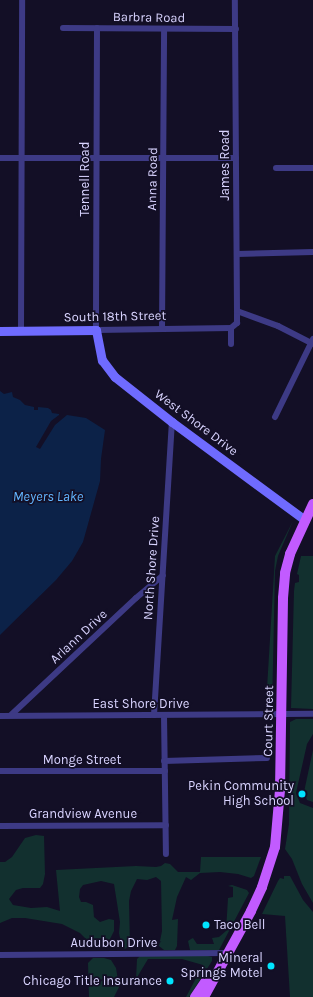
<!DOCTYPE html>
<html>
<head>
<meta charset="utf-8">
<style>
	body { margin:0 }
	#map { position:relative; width:313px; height:997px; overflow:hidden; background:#130f26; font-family:Karla,sans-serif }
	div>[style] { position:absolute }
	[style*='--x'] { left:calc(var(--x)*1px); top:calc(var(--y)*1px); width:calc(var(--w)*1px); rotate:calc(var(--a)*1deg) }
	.green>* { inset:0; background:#12302f }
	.water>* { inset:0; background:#0c2248 }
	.street>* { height:6px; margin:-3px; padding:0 3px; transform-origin:3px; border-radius:3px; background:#3d3a85 }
	.secondary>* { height:9px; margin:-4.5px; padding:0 4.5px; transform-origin:4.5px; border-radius:4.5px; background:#6f6bff }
	.primary>* { height:10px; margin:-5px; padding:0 5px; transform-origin:5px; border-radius:5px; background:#c25bff }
	.dots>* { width:11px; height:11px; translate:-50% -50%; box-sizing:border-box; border:2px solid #130f26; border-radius:50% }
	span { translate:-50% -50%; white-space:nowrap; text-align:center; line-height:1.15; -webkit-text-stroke:3.5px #130f26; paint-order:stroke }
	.street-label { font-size:13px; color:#d9d4ff }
	.poi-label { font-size:13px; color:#d9d4ff }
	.right { translate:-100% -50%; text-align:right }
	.left { translate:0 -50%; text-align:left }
	.water-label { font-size:14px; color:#62b6ff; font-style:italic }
</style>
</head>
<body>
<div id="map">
	<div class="green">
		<i style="clip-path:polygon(293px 521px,278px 556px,275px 571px,272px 709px,269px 710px,266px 705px,275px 556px)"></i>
		<i style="clip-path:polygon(301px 556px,313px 556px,313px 709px,291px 708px,294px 591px,295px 583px,299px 582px,299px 575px,297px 574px)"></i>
		<i style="clip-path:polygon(296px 719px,313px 719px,313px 734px,307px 744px,296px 793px,300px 803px,313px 808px,313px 903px,302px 884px,292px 859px,285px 849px,289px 824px,290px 722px)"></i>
		<i style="clip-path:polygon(313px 750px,313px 802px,307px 800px,304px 792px)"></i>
		<i style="clip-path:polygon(36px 835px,44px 836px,45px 874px,43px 884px,40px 888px,23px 888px,16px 890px,9px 899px,13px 905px,31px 908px,47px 907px,60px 911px,56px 870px,136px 866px,156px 867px,161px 866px,165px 863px,170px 864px,178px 872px,200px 872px,201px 857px,261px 857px,254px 876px,251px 878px,238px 874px,220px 872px,200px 873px,191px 880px,186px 877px,177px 897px,172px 920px,178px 919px,177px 946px,175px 950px,164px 950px,159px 946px,162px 931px,161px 881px,156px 877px,147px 880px,137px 879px,131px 891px,129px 901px,130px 946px,125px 949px,122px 948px,119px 933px,120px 922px,114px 884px,101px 881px,83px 885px,80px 889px,79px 897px,81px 902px,86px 902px,93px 905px,94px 917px,100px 922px,109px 919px,114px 920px,114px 931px,110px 939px,105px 945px,95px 948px,80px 933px,62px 924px,25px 918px,12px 918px,0 923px,0 862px,5px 862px,12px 857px,25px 838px)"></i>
		<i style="clip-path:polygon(284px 876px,290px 876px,303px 900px,313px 912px,313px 997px,290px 997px,285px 916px,262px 914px,278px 881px,280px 878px,284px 879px)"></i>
		<i style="clip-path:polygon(232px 885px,247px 890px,249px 893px,219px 950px,190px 950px,188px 941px,191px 939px,193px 938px,197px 944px,214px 944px,212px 938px,219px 937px,226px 931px,228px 898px,233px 897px,233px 887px,228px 886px)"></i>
		<i style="clip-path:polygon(140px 956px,208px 956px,212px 957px,212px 961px,189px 997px,186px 997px,203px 965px,182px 959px,148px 959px,136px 979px,137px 959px)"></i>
		<i style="clip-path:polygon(93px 958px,104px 958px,111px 960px,116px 968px,119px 987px,114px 997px,89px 997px,88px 963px)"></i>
	</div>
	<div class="water">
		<i style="clip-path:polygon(0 391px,4px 394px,12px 392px,13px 397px,20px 400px,25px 405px,34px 407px,34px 410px,38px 410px,38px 407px,48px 408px,51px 410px,52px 413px,59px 414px,59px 415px,51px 421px,36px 447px,40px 449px,55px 425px,67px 415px,86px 418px,105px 430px,101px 459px,100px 481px,83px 542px,72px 561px,56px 580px,0 635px)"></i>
	</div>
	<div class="street">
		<i style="--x:63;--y:28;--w:173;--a:0.3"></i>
		<i style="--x:97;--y:28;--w:302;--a:90.2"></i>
		<i style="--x:96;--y:330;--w:135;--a:-0.8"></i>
		<i style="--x:0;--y:158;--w:236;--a:0"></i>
		<i style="--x:276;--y:168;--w:37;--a:0"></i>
		<i style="--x:237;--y:254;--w:76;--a:-1.5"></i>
		<i style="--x:237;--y:311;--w:44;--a:20.1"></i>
		<i style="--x:278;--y:326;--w:39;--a:27"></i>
		<i style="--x:231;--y:328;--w:8;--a:-40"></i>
		<i style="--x:237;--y:323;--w:12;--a:-90"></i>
		<i style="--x:237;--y:311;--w:311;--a:-90.4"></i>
		<i style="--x:231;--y:328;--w:16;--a:90"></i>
		<i style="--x:162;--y:329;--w:300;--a:-89.6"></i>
		<i style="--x:21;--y:330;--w:330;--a:-89.8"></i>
		<i style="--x:275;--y:417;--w:87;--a:-64"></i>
		<i style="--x:11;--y:715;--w:171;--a:-43.1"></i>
		<i style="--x:136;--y:598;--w:35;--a:-40"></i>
		<i style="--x:154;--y:715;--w:294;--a:-86.5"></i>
		<i style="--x:164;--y:715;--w:139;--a:89.2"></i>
		<i style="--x:0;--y:716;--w:313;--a:-0.4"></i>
		<i style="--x:164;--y:761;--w:103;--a:-1.7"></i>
		<i style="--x:0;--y:771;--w:165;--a:0"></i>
		<i style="--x:0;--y:826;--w:166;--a:-0.3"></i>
		<i style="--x:0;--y:955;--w:227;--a:-0.5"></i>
	</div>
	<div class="secondary">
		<i style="--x:0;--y:331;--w:96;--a:-0.6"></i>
		<i style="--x:96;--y:330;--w:31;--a:79"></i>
		<i style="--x:102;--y:360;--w:21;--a:53"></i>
		<i style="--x:115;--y:377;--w:73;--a:38.3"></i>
		<i style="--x:172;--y:422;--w:165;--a:36.4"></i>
	</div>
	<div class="primary">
		<i style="--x:195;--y:997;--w:25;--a:-56"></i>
		<i style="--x:204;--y:997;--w:98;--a:-61.3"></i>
		<i style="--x:251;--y:911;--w:26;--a:-65"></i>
		<i style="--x:262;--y:887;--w:42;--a:-72"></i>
		<i style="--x:275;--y:847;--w:57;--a:-85"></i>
		<i style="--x:280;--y:790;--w:192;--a:-89.1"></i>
		<i style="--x:283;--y:598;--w:25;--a:-85"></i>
		<i style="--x:285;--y:573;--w:20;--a:-75"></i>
		<i style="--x:290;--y:554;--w:55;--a:-65.3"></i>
	</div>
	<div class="dots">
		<i style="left:302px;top:794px;background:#00e5ff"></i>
		<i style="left:206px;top:925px;background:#00e5ff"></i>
		<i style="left:271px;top:966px;background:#00e5ff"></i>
		<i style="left:170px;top:981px;background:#00e5ff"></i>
	</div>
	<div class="street-label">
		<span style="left:149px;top:18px;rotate:1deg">Barbra Road</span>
		<span style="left:225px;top:165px;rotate:-90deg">James Road</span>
		<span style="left:85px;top:179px;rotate:-90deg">Tennell Road</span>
		<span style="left:153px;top:179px;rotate:-89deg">Anna Road</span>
		<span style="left:115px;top:317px;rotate:-1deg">South 18th Street</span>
		<span style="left:196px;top:423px;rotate:37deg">West Shore Drive</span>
		<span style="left:152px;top:568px;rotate:-86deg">North Shore Drive</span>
		<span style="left:79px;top:637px;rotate:-43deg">Arlann Drive</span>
		<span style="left:141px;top:704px">East Shore Drive</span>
		<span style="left:269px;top:721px;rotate:-89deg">Court Street</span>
		<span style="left:82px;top:760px">Monge Street</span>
		<span style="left:83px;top:814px">Grandview Avenue</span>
		<span style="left:114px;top:943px">Audubon Drive</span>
	</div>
	<div class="poi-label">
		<span class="right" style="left:294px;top:794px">Pekin Community<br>High School</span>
		<span class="left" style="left:214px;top:925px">Taco Bell</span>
		<span class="right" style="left:263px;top:966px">Mineral<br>Springs Motel</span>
		<span class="right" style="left:162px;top:981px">Chicago Title Insurance</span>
	</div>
	<div class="water-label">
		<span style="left:48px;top:497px">Meyers Lake</span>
	</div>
</div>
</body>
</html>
